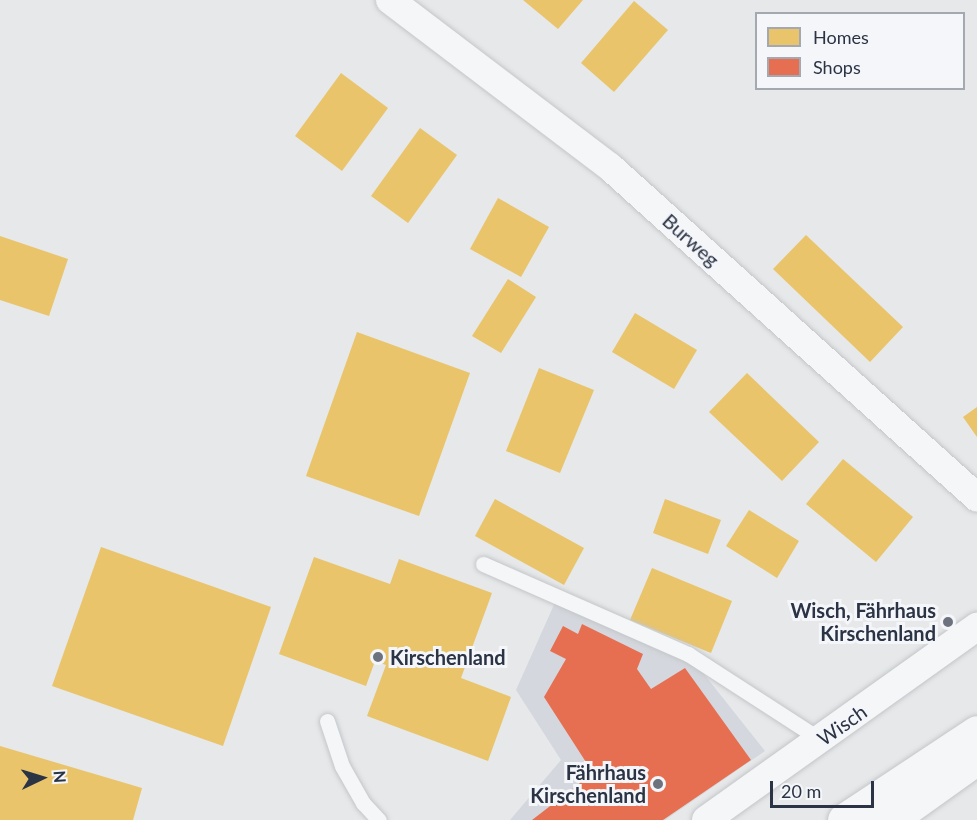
<!DOCTYPE html>
<html>
<head>
<meta charset="utf-8">
<style>
	body { margin:0 }
	#map { position:relative; width:977px; height:820px; overflow:hidden; background:#e6e8ea; font-family:Lato,sans-serif }
	div>[style] { position:absolute }
	[style*='--x'] { left:calc(var(--x)*1px); top:calc(var(--y)*1px); width:calc(var(--w)*1px); rotate:calc(var(--a)*1deg) }
	.built>* { inset:0; background:#d4d7dd }
	.homes>* { inset:0; background:#e9c46a }
	.shops>* { inset:0; background:#e76f51 }
	.roads { filter:drop-shadow(0 0 2px #c4c6c8) drop-shadow(0 0 2px #c4c6c8) }
	.service>* { height:15px; margin:-7.5px; padding:0 7.5px; transform-origin:7.5px; border-radius:7.5px; background:#f5f6f7 }
	.minor>* { height:28px; margin:-14px; padding:0 14px; transform-origin:14px; border-radius:14px; background:#f5f6f7 }
	.tertiary>* { height:33px; margin:-16.5px; padding:0 16.5px; transform-origin:16.5px; border-radius:16.5px; background:#f5f6f7 }
	.dots>* { width:16px; height:16px; translate:-50% -50%; box-sizing:border-box; border:3px solid #f4f6f9; border-radius:50% }
	span { translate:-50% -50%; white-space:nowrap; text-align:center; line-height:1.15; -webkit-text-stroke:6px #f4f6f9; paint-order:stroke }
	.street-label { font-size:20px; color:#2b3445 }
	.poi-label { font-size:20px; color:#2b3445; font-weight:700 }
	.right { translate:-100% -50%; text-align:right }
	.left { translate:0 -50%; text-align:left }
	.legend { position:absolute; left:755px; top:12px; width:210px; height:78px; box-sizing:border-box; background:#f4f6f9; border:2px solid #a4a8b1; margin:0; padding:8px 10px; list-style:none; font-size:18px; color:#2b3445 }
	.legend li { display:flex; align-items:center; gap:12px; height:30px }
	.legend b { width:30px; border:2px solid #a4a8b1 }
	.north { position:absolute; left:12px; top:748px; width:60px; height:60px; -webkit-text-stroke:4px #f4f6f9; paint-order:stroke; rotate:86deg; font-size:16px; font-weight:700; line-height:24px; text-align:center; color:#2b3445 }
	.north::after { content:''; display:block; margin:auto; width:21px; height:27px; background:#2b3445; clip-path:polygon(50% 0,100% 100%,50% 72%,0 100%) }
	.scale { position:absolute; left:770px; top:781px; width:104px; height:27px; box-sizing:border-box; border:3px solid #2b3445; border-top:0; padding-left:8px; font-size:18px; line-height:21px; white-space:nowrap; color:#2b3445; -webkit-text-stroke:4px #f4f6f9; paint-order:stroke }
</style>
</head>
<body>
<div id="map">
	<div class="built">
		<i style="clip-path:polygon(557px 598px,688px 654px,765px 751px,665px 820px,510px 820px,561px 760px,516px 690px)"></i>
	</div>
	<div class="homes">
		<i style="clip-path:polygon(523px 0,583px 0,558px 29px)"></i>
		<i style="clip-path:polygon(634px 1px,668px 30px,614px 92px,581px 63px)"></i>
		<i style="clip-path:polygon(341px 73px,388px 108px,342px 171px,295px 136px)"></i>
		<i style="clip-path:polygon(420px 128px,457px 155px,408px 223px,371px 196px)"></i>
		<i style="clip-path:polygon(498px 198px,549px 227px,521px 277px,470px 249px)"></i>
		<i style="clip-path:polygon(806px 235px,903px 327px,870px 362px,773px 269px)"></i>
		<i style="clip-path:polygon(0 236px,68px 259px,49px 316px,0 300px)"></i>
		<i style="clip-path:polygon(508px 279px,536px 297px,501px 353px,472px 336px)"></i>
		<i style="clip-path:polygon(635px 313px,697px 350px,674px 389px,612px 352px)"></i>
		<i style="clip-path:polygon(357px 332px,470px 373px,419px 516px,306px 476px)"></i>
		<i style="clip-path:polygon(539px 368px,594px 390px,560px 473px,506px 451px)"></i>
		<i style="clip-path:polygon(747px 373px,819px 442px,782px 481px,709px 412px)"></i>
		<i style="clip-path:polygon(977px 407px,977px 437px,963px 417px)"></i>
		<i style="clip-path:polygon(843px 459px,913px 517px,876px 562px,806px 504px)"></i>
		<i style="clip-path:polygon(495px 499px,584px 548px,564px 585px,475px 536px)"></i>
		<i style="clip-path:polygon(665px 499px,721px 520px,708px 554px,653px 533px)"></i>
		<i style="clip-path:polygon(749px 510px,799px 541px,777px 578px,726px 546px)"></i>
		<i style="clip-path:polygon(101px 547px,271px 607px,223px 746px,52px 686px)"></i>
		<i style="clip-path:polygon(314px 557px,390px 584px,399px 559px,492px 593px,461px 678px,511px 697px,488px 761px,367px 716px,386px 665px,375px 661px,366px 686px,279px 654px)"></i>
		<i style="clip-path:polygon(652px 568px,732px 601px,711px 653px,630px 620px)"></i>
		<i style="clip-path:polygon(0 746px,142px 788px,133px 820px,0 820px)"></i>
	</div>
	<div class="shops">
		<i style="clip-path:polygon(582px 624px,643px 654px,637px 669px,651px 689px,685px 668px,751px 760px,663px 820px,532px 820px,593px 773px,544px 697px,566px 659px,550px 651px,563px 626px,578px 634px)"></i>
	</div>
	<div class="roads">
		<div class="service">
			<i style="--x:483;--y:564;--w:224;--a:23.7"></i>
			<i style="--x:688;--y:654;--w:158;--a:32.9"></i>
			<i style="--x:327;--y:721;--w:47;--a:71.6"></i>
			<i style="--x:342;--y:766;--w:43;--a:60.4"></i>
			<i style="--x:363;--y:803;--w:23;--a:47"></i>
		</div>
		<div class="minor">
			<i style="--x:390;--y:0;--w:276;--a:37.2"></i>
			<i style="--x:610;--y:167;--w:494;--a:42"></i>
			<i style="--x:706;--y:820;--w:333;--a:-35.5"></i>
		</div>
		<div class="tertiary">
			<i style="--x:844;--y:820;--w:159;--a:-33.5"></i>
			<i style="--x:890;--y:820;--w:107;--a:-35.5"></i>
		</div>
	</div>
	<div class="dots">
		<i style="left:948px;top:622px;background:#6c737f"></i>
		<i style="left:378px;top:657px;background:#6c737f"></i>
		<i style="left:658px;top:784px;background:#6c737f"></i>
	</div>
	<div class="street-label">
		<span style="left:691px;top:240px;rotate:42deg">Burweg</span>
		<span style="left:842px;top:725px;rotate:-35deg">Wisch</span>
	</div>
	<div class="poi-label">
		<span class="right" style="left:936px;top:622px">Wisch, Fährhaus<br>Kirschenland</span>
		<span class="left" style="left:390px;top:657px">Kirschenland</span>
		<span class="right" style="left:646px;top:784px">Fährhaus<br>Kirschenland</span>
	</div>
	<ul class="legend">
	<li><b style="height:16px;background:#e9c46a"></b>Homes</li>
	<li><b style="height:16px;background:#e76f51"></b>Shops</li>
	</ul>
	<div class="north">N</div>
	<div class="scale">20 m</div>
</div>
</body>
</html>
